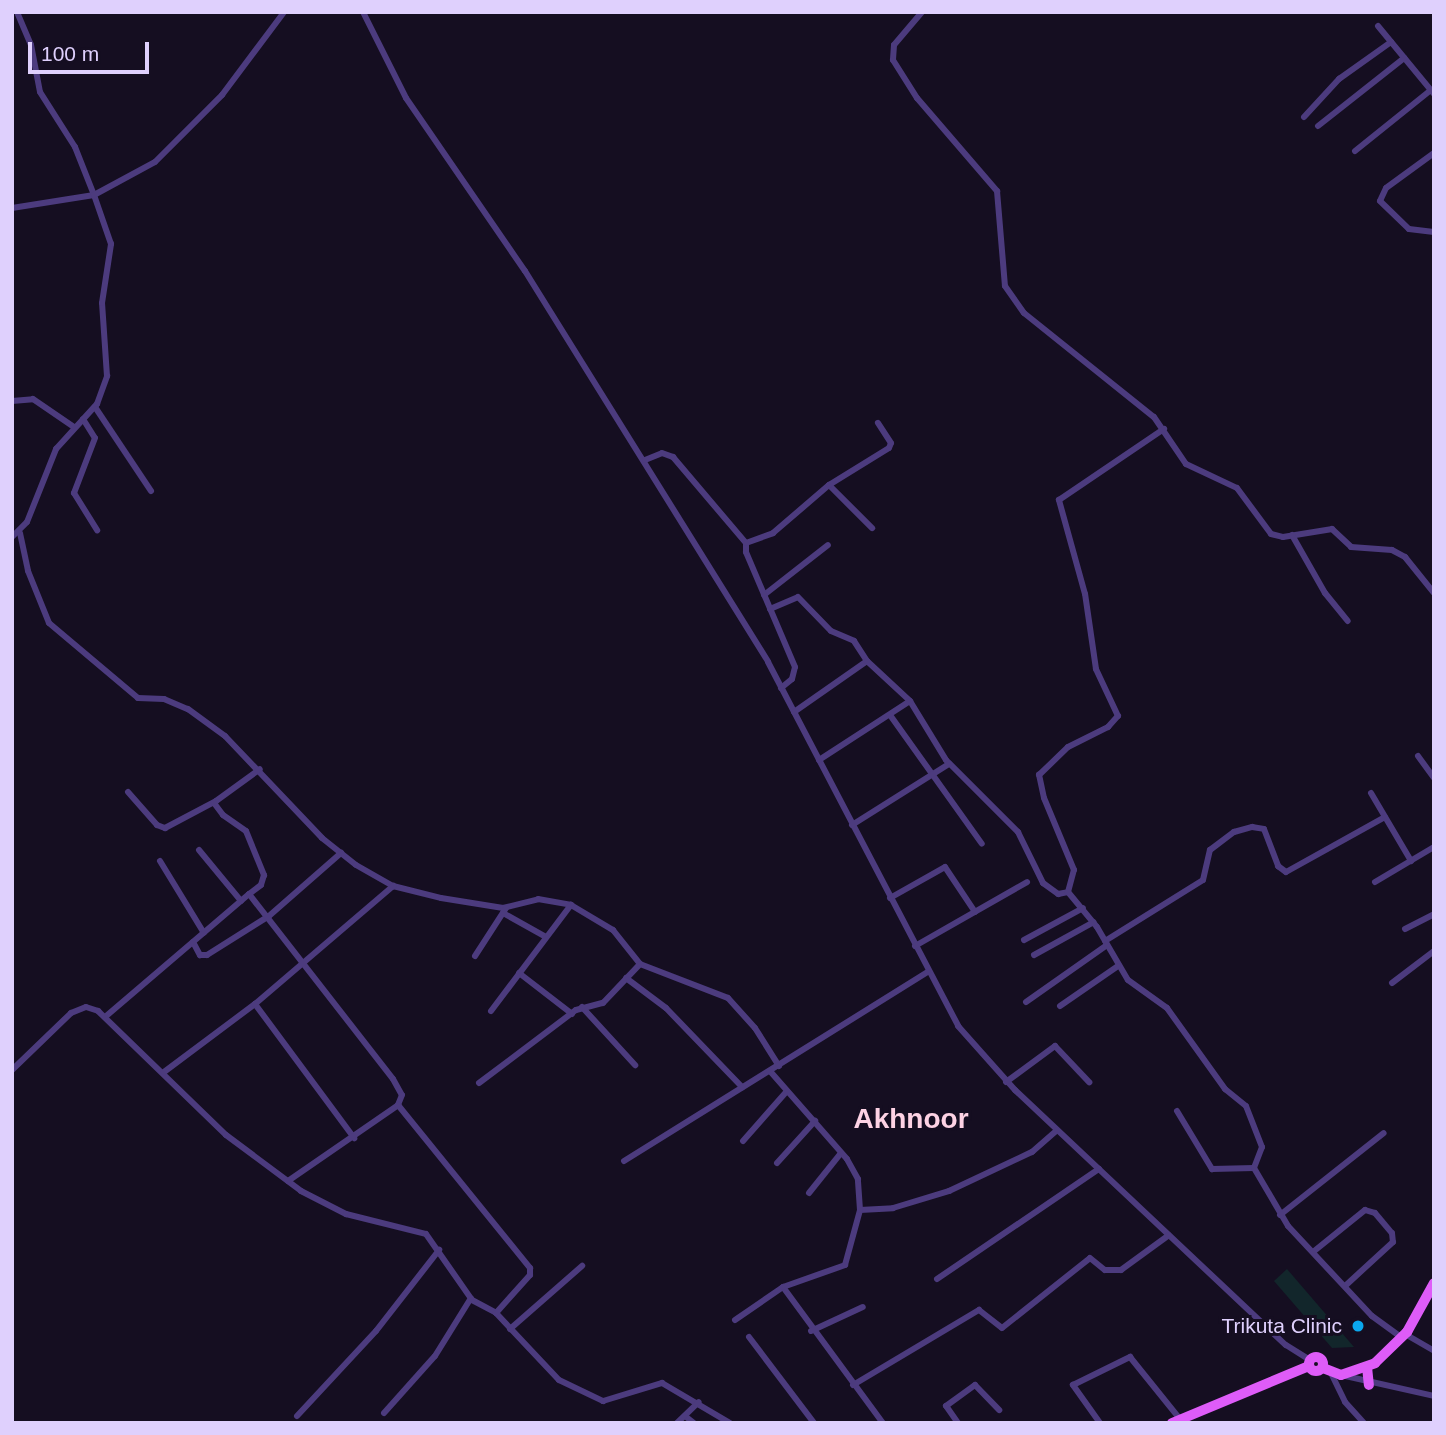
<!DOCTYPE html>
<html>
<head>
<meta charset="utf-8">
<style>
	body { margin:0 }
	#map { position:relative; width:1446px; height:1435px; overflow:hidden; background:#150e21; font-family:Arial,sans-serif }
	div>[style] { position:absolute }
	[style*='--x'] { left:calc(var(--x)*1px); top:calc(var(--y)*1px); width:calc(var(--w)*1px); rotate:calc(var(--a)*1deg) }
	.green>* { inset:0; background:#12262b }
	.street>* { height:6px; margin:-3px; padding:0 3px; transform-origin:3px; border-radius:3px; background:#4c3b7e }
	.primary>* { height:10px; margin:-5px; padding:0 5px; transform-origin:5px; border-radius:5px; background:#de5cf8 }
	.primary>.ring { margin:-5px; padding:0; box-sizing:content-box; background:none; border:10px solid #de5cf8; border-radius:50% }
	.dots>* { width:19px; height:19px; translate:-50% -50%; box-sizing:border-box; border:4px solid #150e21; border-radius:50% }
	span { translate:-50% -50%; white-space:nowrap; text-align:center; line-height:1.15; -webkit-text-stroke:6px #150e21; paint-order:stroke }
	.poi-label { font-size:21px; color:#dfd0fd }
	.right { translate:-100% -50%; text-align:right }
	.district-label { font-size:28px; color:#fdd2e4; font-weight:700 }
	.frame { position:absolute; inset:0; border:14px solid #dfd0fd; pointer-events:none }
	.scale { position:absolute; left:28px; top:42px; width:121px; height:32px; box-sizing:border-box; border:4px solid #dfd0fd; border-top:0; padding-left:9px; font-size:21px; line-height:24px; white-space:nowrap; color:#dfd0fd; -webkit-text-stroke:5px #150e21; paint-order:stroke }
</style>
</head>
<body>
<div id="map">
	<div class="green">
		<i style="clip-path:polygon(1287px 1269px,1354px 1347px,1332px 1348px,1274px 1281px)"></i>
	</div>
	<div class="street">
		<i style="--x:363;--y:12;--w:96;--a:63.4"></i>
		<i style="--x:406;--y:98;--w:210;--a:55.5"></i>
		<i style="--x:525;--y:271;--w:460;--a:58.1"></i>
		<i style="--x:768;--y:662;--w:411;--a:62.4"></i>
		<i style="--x:958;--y:1026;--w:86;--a:48.3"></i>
		<i style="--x:1015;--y:1090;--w:372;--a:43.3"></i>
		<i style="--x:1286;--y:1345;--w:28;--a:32"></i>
		<i style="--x:922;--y:12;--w:43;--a:130.3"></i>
		<i style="--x:894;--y:45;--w:15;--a:94"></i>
		<i style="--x:893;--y:60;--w:45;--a:57.7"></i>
		<i style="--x:917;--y:98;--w:123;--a:49.3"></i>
		<i style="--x:997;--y:191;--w:95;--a:85.2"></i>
		<i style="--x:1005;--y:286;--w:33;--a:55"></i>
		<i style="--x:1024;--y:313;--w:166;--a:38.7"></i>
		<i style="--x:1154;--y:417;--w:57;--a:55.8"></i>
		<i style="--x:1186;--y:464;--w:56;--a:25.2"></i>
		<i style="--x:1237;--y:488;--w:57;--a:53.5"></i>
		<i style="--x:1271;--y:534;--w:12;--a:14"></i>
		<i style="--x:1283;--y:537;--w:50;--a:-9.3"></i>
		<i style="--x:1332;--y:529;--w:26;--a:43"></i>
		<i style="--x:1351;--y:547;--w:41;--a:4.2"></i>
		<i style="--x:1392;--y:550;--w:15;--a:28"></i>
		<i style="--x:1405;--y:557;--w:46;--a:51.1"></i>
		<i style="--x:1378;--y:26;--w:88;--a:50.5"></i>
		<i style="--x:1304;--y:117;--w:52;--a:-47.4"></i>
		<i style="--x:1339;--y:79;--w:64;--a:-35.4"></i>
		<i style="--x:1318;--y:126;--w:110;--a:-38.3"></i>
		<i style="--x:1355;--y:151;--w:97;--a:-38.8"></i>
		<i style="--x:1434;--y:153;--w:59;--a:143.9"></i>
		<i style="--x:1386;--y:188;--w:14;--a:115"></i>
		<i style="--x:1380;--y:201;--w:40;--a:44"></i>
		<i style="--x:1409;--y:229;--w:25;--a:7"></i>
		<i style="--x:12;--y:208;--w:83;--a:-9"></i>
		<i style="--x:94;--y:195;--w:52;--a:-111.6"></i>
		<i style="--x:75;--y:147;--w:65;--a:-122.5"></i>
		<i style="--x:40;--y:92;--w:48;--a:-100.8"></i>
		<i style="--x:31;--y:45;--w:36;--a:-113"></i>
		<i style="--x:12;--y:401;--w:21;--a:-5"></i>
		<i style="--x:33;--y:399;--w:50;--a:34.3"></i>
		<i style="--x:95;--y:407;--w:101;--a:56.3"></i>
		<i style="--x:83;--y:419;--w:22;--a:58"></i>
		<i style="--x:95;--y:438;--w:59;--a:110.9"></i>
		<i style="--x:74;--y:493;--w:44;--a:58.1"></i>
		<i style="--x:645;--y:460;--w:18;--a:-22"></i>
		<i style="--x:662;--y:453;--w:12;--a:20"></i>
		<i style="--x:673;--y:457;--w:113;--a:49.7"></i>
		<i style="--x:829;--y:485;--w:61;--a:45"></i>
		<i style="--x:20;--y:533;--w:39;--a:78"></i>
		<i style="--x:28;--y:571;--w:56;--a:68"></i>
		<i style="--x:49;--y:623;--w:116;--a:40.1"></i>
		<i style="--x:138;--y:698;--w:26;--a:2"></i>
		<i style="--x:164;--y:699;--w:26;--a:23"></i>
		<i style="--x:188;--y:709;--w:46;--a:36.1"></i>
		<i style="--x:225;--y:736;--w:141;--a:46.4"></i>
		<i style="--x:322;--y:838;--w:43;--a:38.5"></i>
		<i style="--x:356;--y:865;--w:43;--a:29.6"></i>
		<i style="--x:393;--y:886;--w:49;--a:14"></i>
		<i style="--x:441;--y:898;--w:63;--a:9.2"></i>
		<i style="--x:503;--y:908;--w:36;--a:-14"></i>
		<i style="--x:538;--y:899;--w:34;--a:10"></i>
		<i style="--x:571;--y:905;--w:49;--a:30.8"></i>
		<i style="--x:613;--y:930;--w:43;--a:51.5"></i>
		<i style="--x:1292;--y:535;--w:67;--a:60.4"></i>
		<i style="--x:1325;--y:593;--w:36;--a:51"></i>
		<i style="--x:12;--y:537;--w:21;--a:-45"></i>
		<i style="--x:27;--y:522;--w:79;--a:-68.3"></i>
		<i style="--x:56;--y:449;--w:61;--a:-47.7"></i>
		<i style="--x:97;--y:404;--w:30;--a:-70"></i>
		<i style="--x:107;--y:376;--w:73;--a:-93.9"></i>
		<i style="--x:102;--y:303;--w:60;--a:-81.3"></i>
		<i style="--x:111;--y:244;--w:52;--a:-109.1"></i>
		<i style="--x:94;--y:195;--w:69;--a:-28.4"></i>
		<i style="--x:155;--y:162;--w:95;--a:-45"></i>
		<i style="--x:222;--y:95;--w:104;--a:-53.2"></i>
		<i style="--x:764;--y:595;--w:81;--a:-38"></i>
		<i style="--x:770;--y:609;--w:30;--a:-23"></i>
		<i style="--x:798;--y:597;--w:47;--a:45.9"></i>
		<i style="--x:831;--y:631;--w:25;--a:23"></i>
		<i style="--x:854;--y:641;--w:24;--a:57"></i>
		<i style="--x:781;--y:688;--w:14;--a:-39"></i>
		<i style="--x:792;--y:679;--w:12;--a:-76"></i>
		<i style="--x:795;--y:667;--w:125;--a:-113.1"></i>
		<i style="--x:746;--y:552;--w:9;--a:-90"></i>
		<i style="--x:746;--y:543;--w:29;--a:-20"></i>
		<i style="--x:773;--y:533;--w:74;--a:-40.6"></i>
		<i style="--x:829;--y:485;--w:70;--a:-31.7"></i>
		<i style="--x:889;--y:448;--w:5;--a:-68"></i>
		<i style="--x:891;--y:443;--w:24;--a:-123"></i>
		<i style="--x:794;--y:712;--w:89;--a:-34.9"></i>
		<i style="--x:867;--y:661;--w:59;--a:42.9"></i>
		<i style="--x:910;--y:701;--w:69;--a:58.6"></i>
		<i style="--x:946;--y:760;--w:102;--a:45"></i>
		<i style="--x:1018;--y:832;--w:57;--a:63.9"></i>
		<i style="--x:1043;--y:883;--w:19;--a:36"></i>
		<i style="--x:1058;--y:894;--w:10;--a:-11"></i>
		<i style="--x:1068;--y:892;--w:23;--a:-75"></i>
		<i style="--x:1074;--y:870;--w:78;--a:-112.6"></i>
		<i style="--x:1044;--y:798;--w:24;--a:-102"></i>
		<i style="--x:1039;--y:775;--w:40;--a:-44"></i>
		<i style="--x:1068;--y:747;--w:45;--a:-26.6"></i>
		<i style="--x:1108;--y:727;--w:15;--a:-48"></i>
		<i style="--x:1118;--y:716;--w:52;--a:-115.1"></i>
		<i style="--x:1096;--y:669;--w:76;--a:-98.3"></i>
		<i style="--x:1085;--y:594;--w:98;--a:-105.5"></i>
		<i style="--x:1059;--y:500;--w:127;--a:-34.1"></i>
		<i style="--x:890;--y:715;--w:158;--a:54.5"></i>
		<i style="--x:1418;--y:756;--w:27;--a:54"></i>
		<i style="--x:819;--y:760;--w:108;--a:-33"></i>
		<i style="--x:128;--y:792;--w:44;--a:48.7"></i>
		<i style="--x:157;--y:825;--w:9;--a:21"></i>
		<i style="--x:165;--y:828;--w:58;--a:-27.9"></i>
		<i style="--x:216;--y:801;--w:54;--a:-36"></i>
		<i style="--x:1371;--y:793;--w:79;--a:59.5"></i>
		<i style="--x:214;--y:803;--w:15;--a:53"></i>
		<i style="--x:223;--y:815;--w:28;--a:35"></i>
		<i style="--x:246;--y:831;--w:48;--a:67.8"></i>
		<i style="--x:264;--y:875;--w:10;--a:107"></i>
		<i style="--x:261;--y:885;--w:15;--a:143"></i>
		<i style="--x:852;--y:825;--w:115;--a:-32.2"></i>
		<i style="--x:199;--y:850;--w:66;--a:50.5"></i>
		<i style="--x:160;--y:861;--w:84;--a:58.6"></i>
		<i style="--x:1375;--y:882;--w:69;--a:-30.7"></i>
		<i style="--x:1068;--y:892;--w:45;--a:50.4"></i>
		<i style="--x:1097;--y:927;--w:61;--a:59.7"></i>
		<i style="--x:1128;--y:980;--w:48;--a:35.7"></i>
		<i style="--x:1167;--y:1008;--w:100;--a:54.4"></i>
		<i style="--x:1225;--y:1089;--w:27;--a:39"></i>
		<i style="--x:1246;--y:1106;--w:44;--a:68.7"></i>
		<i style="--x:1262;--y:1147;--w:22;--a:111"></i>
		<i style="--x:890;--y:898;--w:63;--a:-29.4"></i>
		<i style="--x:945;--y:867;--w:54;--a:56.3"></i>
		<i style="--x:503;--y:913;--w:49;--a:29.2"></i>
		<i style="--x:1405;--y:929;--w:33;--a:-27"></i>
		<i style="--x:1024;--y:940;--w:67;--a:-28.5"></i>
		<i style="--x:1105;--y:941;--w:115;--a:-31.9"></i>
		<i style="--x:1203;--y:880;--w:31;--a:-77"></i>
		<i style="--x:1210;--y:850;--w:30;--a:-37"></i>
		<i style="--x:1234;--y:832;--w:19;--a:-16"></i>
		<i style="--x:1252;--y:827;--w:12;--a:9"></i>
		<i style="--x:1264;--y:829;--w:40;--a:69"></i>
		<i style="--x:1278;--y:866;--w:10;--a:37"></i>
		<i style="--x:1286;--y:872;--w:113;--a:-29.1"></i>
		<i style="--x:193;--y:942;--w:15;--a:62"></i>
		<i style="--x:200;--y:955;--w:7;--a:0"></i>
		<i style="--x:207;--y:955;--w:73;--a:-32.2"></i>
		<i style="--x:269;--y:916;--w:96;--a:-41.2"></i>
		<i style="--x:915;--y:946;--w:129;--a:-29.7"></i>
		<i style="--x:1034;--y:955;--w:68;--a:-28.8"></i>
		<i style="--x:475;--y:956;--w:57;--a:-57.1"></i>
		<i style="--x:519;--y:973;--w:67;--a:37.7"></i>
		<i style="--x:626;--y:978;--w:50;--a:36.9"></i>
		<i style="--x:666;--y:1008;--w:110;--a:46.1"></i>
		<i style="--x:1392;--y:983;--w:53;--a:-37.3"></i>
		<i style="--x:1026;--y:1002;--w:99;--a:-35.1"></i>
		<i style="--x:255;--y:1004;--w:167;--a:53.5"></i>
		<i style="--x:1060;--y:1006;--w:70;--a:-34.6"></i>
		<i style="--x:582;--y:1007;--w:79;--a:47.6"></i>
		<i style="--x:491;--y:1011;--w:133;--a:-53"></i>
		<i style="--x:105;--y:1017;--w:189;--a:-40.5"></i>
		<i style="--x:249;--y:894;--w:234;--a:52.1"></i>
		<i style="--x:393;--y:1079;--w:18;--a:61"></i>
		<i style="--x:402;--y:1095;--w:11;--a:112"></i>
		<i style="--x:12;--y:1070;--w:82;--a:-44"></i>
		<i style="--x:71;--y:1013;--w:16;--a:-22"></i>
		<i style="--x:86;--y:1007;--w:13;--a:18"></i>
		<i style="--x:98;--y:1011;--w:178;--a:44.1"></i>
		<i style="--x:226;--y:1135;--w:94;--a:36.7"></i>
		<i style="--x:301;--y:1191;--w:51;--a:27.1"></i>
		<i style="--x:346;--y:1214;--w:82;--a:14"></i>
		<i style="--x:426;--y:1234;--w:80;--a:55.1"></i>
		<i style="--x:472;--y:1300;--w:27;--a:28"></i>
		<i style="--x:496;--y:1313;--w:92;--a:46.8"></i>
		<i style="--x:559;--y:1380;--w:49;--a:25.5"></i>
		<i style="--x:603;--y:1401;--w:62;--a:-17"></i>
		<i style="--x:662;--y:1383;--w:79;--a:30.5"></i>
		<i style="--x:164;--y:1072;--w:114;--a:-36.8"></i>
		<i style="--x:255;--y:1004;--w:182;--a:-40.5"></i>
		<i style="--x:1006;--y:1082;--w:61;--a:-36.3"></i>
		<i style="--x:1055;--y:1046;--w:50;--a:46.6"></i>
		<i style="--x:479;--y:1083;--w:121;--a:-37"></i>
		<i style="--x:576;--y:1010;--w:28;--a:-15"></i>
		<i style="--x:603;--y:1003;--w:54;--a:-46.5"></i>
		<i style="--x:640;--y:964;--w:94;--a:21.1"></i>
		<i style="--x:728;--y:998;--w:40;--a:48"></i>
		<i style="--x:755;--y:1028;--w:45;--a:57.7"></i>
		<i style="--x:1177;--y:1111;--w:68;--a:58.9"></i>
		<i style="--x:1212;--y:1169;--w:42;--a:-1.4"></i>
		<i style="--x:1254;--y:1168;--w:67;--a:59.6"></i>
		<i style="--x:1288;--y:1226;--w:123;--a:47"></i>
		<i style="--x:1372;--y:1316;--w:37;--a:36"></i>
		<i style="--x:743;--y:1141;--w:65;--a:-48.7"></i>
		<i style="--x:624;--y:1161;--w:358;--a:-31.9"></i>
		<i style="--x:777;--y:1163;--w:57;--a:-47.9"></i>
		<i style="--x:288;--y:1181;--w:134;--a:-34.6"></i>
		<i style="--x:398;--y:1105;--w:210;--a:51"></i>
		<i style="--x:530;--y:1268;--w:7;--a:90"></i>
		<i style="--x:530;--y:1275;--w:51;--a:131.8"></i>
		<i style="--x:809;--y:1193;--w:51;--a:-51.3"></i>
		<i style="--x:860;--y:1210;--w:33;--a:-3"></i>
		<i style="--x:893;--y:1208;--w:59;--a:-16.9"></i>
		<i style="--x:949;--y:1191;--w:92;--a:-25.2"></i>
		<i style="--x:1032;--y:1152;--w:33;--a:-41"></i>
		<i style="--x:1280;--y:1215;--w:132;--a:-38.3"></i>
		<i style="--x:1313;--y:1252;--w:67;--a:-38.9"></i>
		<i style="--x:1365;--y:1210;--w:10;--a:17"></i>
		<i style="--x:1375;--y:1213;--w:26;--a:50"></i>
		<i style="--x:1392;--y:1233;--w:9;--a:84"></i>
		<i style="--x:1393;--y:1242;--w:65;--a:137.5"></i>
		<i style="--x:937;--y:1279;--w:196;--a:-34.2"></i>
		<i style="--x:783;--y:1287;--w:169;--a:53.7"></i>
		<i style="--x:735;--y:1320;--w:58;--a:-34.5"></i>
		<i style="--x:783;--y:1287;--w:66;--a:-19.5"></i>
		<i style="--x:845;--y:1265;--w:57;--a:-74.7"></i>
		<i style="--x:860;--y:1210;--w:31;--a:-94"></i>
		<i style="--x:858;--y:1179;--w:23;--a:-119"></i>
		<i style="--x:847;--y:1159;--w:117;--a:-131.2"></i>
		<i style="--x:510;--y:1329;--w:96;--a:-41.2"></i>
		<i style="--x:811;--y:1331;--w:57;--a:-24.8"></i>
		<i style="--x:1405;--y:1334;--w:34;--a:30"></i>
		<i style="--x:749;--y:1337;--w:108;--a:52.9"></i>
		<i style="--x:1330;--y:1371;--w:34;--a:64"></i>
		<i style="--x:1345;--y:1402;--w:28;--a:48"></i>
		<i style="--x:1341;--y:1375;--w:95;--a:12.7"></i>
		<i style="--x:853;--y:1385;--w:147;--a:-30.8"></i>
		<i style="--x:979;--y:1310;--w:29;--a:38"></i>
		<i style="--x:1002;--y:1328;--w:112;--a:-38.5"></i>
		<i style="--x:1090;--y:1258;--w:19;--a:39"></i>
		<i style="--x:1105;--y:1270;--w:16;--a:0"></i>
		<i style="--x:1121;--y:1270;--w:59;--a:-36.1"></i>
		<i style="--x:384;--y:1413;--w:76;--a:-48.2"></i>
		<i style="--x:435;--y:1356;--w:68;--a:-58.2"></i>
		<i style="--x:297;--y:1416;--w:116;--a:-47.1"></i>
		<i style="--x:376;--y:1331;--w:103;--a:-52.1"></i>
		<i style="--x:685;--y:1416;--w:11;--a:38"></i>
		<i style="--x:677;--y:1423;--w:30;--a:-44"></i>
		<i style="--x:958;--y:1423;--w:21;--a:-125"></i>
		<i style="--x:946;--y:1406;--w:36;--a:-36"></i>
		<i style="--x:975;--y:1385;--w:35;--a:46"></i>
		<i style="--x:1100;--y:1423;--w:47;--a:-125.4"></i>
		<i style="--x:1073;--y:1385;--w:64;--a:-26.2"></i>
		<i style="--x:1130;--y:1357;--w:80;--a:51.1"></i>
	</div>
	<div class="primary">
		<i class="ring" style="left:1309px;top:1357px;width:4px;height:4px"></i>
		<i style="--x:1367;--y:1367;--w:18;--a:84"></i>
		<i style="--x:1323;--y:1368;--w:19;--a:21"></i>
		<i style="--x:1341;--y:1375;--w:36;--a:-19"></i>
		<i style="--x:1375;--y:1363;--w:45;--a:-44.1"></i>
		<i style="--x:1407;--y:1332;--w:56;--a:-61.1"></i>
		<i style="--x:1172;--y:1423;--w:148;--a:-22.6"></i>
	</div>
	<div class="dots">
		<i style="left:1358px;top:1326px;background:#0ba8ef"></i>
	</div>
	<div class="poi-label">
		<span class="right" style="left:1342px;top:1326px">Trikuta Clinic</span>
	</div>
	<div class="district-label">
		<span style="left:911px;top:1119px">Akhnoor</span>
	</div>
	<div class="frame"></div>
	<div class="scale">100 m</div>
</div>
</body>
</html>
